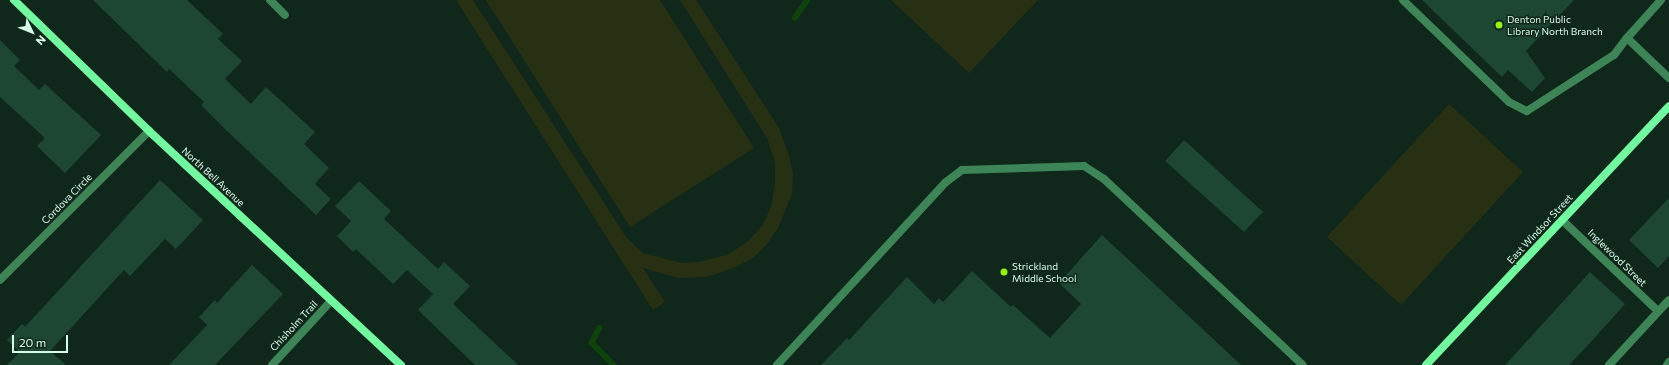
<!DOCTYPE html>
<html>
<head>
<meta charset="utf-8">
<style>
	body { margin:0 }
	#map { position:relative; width:1669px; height:365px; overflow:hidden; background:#10271b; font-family:Commissioner,sans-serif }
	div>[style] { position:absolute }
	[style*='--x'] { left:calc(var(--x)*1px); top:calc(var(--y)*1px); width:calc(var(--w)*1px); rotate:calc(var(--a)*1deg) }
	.green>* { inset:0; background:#283014 }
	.stream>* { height:5.5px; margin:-2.75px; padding:0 2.75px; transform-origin:2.75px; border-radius:2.75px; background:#0f430c }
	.building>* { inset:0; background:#1d4733 }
	.lane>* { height:8px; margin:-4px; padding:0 4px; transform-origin:4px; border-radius:4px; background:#3d8456 }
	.street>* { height:8px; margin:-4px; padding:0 4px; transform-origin:4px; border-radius:4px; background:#3d8456 }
	.secondary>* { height:8px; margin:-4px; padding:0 4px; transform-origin:4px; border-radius:4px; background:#72faa0 }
	.dots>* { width:11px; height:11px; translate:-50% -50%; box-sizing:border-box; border:2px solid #10271b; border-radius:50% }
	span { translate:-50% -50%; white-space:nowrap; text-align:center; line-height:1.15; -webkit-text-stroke:3px #10271b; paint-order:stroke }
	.poi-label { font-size:10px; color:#d7fde8 }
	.left { translate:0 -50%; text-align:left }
	.street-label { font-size:10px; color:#d7fde8 }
	.north { position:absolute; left:12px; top:12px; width:40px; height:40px; -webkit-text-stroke:3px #10271b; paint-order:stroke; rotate:133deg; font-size:11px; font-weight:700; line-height:16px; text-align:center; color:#d7fde8 }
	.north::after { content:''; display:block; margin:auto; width:14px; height:18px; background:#d7fde8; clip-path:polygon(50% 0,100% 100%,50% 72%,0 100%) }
	.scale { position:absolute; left:12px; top:335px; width:56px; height:18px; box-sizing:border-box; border:2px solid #d7fde8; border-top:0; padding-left:5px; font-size:12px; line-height:14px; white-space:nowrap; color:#d7fde8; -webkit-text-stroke:3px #10271b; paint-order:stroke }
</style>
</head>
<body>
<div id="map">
	<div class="green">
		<i style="clip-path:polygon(456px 0,473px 0,626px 237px,643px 253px,682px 263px,703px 261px,729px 254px,748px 241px,762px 226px,771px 207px,775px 184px,775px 163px,767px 138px,680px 0,696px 0,779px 128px,789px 156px,793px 174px,792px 194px,778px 228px,767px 244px,753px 258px,736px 267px,707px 277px,678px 278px,643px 268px,665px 302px,653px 310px)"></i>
		<i style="clip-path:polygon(486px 0,660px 0,754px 148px,630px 227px)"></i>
		<i style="clip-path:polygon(891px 0,1038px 0,969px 73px)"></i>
		<i style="clip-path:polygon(1449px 104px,1523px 172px,1401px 305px,1327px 237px)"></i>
	</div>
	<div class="stream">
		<i style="--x:795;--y:18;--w:22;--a:-56"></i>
		<i style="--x:600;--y:328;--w:17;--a:118"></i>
		<i style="--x:592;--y:343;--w:31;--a:45"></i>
	</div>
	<div class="building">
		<i style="clip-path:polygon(93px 0,187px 0,223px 34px,218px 39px,242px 61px,225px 79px,251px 104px,266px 87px,315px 132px,304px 144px,329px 168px,315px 184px,331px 199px,316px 215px,226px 130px,201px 105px,204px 102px,169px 69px,167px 72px)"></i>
		<i style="clip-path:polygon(1422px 0,1574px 0,1526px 51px,1545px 78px,1532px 92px,1508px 70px,1502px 77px)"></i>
		<i style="clip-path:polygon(0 40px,20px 60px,14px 66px,39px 90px,45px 84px,101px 135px,65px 173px,37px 146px,45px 138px,0 97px)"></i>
		<i style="clip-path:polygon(1184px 140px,1263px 212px,1244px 232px,1165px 161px)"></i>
		<i style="clip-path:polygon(160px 180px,203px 220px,176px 249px,165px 239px,130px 276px,124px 270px,50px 351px,66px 365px,7px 365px,20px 352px,7px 340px,22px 324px,25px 327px)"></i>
		<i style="clip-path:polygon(359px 181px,391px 211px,384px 219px,438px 269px,444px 262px,470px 286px,453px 304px,518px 365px,475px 365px,418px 310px,433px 294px,407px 270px,393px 284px,356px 249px,353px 252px,337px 236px,351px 221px,335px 206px)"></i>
		<i style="clip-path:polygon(1669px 198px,1669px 256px,1658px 268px,1629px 240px)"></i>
		<i style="clip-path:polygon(1102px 235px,1241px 365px,821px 365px,847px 338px,849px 340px,907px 277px,934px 304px,939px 298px,943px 302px,972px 271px,1011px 307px,1013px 305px,1050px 338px,1081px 304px,1059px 283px)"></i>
		<i style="clip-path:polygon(252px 265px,283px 294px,215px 365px,169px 365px,207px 325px,199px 317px,215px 300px,217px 303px)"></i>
		<i style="clip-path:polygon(1590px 272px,1625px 304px,1590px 343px,1569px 365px,1505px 365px)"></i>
	</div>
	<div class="lane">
		<i style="--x:270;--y:0;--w:21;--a:45"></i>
		<i style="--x:1403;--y:0;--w:147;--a:43.9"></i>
		<i style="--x:1509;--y:102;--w:20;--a:27"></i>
		<i style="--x:1527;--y:111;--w:103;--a:-32.8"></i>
		<i style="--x:1614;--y:55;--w:21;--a:-53"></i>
		<i style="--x:1661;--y:0;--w:51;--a:131.8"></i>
		<i style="--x:1627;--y:38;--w:58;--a:43.6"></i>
		<i style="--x:777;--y:365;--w:249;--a:-47.3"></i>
		<i style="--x:946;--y:182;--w:20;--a:-37"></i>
		<i style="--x:962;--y:170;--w:122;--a:-1.9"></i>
		<i style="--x:1084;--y:166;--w:24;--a:33"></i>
		<i style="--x:1104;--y:179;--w:272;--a:43.1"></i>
		<i style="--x:1609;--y:365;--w:88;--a:-47.3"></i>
		<i style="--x:1667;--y:365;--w:4;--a:-56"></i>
	</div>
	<div class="street">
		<i style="--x:1562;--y:220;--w:132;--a:43.5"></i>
		<i style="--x:0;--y:280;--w:211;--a:-45"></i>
		<i style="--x:272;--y:365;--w:87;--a:-47.3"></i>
	</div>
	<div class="secondary">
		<i style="--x:14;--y:0;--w:188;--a:44.1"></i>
		<i style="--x:149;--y:131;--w:344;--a:42.9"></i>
		<i style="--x:1426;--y:365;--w:355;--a:-46.8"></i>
	</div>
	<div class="dots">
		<i style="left:1499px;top:25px;background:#94f60b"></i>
		<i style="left:1004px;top:272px;background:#94f60b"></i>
	</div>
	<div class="poi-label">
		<span class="left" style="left:1507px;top:25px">Denton Public<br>Library North Branch</span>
		<span class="left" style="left:1012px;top:272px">Strickland<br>Middle School</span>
	</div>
	<div class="street-label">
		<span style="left:213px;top:177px;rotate:43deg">North Bell Avenue</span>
		<span style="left:67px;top:199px;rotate:-45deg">Cordova Circle</span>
		<span style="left:1540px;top:229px;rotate:-47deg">East Windsor Street</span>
		<span style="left:1617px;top:258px;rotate:44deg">Inglewood Street</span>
		<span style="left:294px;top:326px;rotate:-47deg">Chisholm Trail</span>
	</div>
	<div class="north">N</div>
	<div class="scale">20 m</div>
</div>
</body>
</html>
